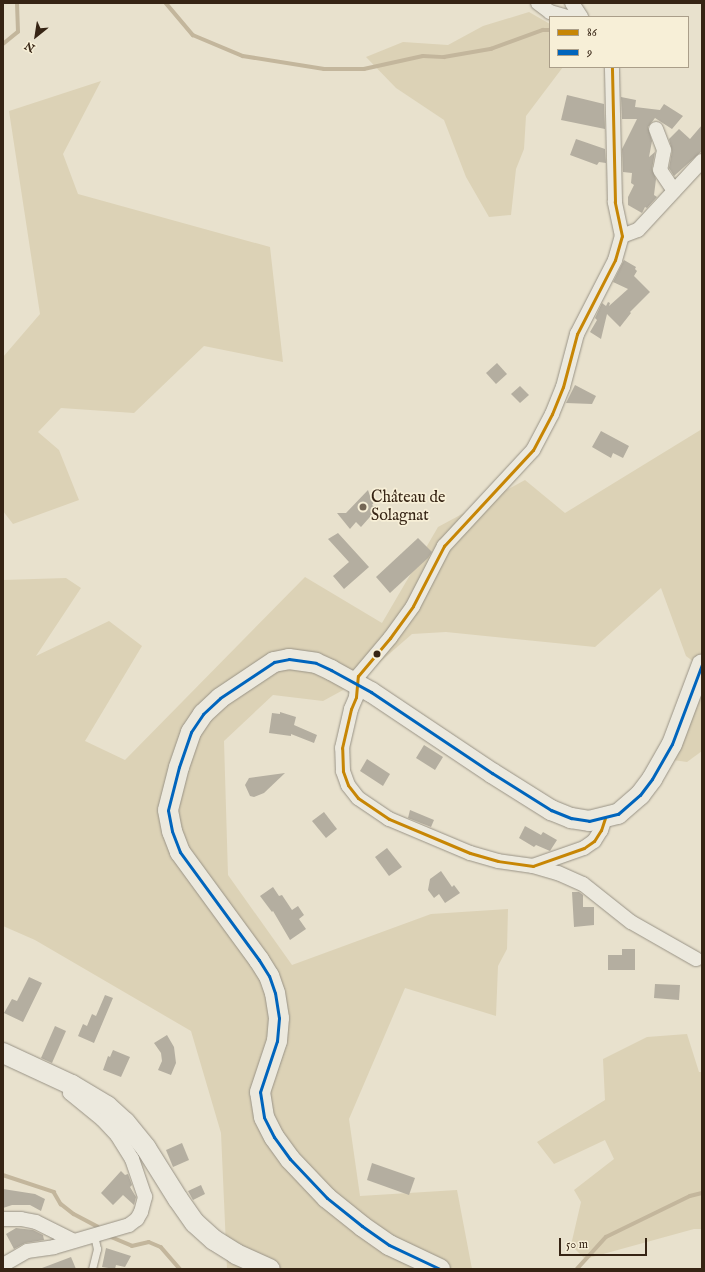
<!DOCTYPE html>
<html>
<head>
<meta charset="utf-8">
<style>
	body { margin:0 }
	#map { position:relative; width:705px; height:1272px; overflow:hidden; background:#e8e1cd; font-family:"IM FELL English",serif }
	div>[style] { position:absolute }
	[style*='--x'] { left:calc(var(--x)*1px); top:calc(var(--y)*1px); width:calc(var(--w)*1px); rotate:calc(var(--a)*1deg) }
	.green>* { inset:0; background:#dcd2b6 }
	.stream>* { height:3.5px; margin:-1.75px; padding:0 1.75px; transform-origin:1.75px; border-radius:1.75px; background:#c3b69c }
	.building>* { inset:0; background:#b4aea0 }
	.roads { filter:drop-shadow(0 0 1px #999386) drop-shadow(0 0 1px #999386) }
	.lane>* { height:7px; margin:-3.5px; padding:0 3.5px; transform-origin:3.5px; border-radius:3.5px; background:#ece9de }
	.street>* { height:14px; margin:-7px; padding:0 7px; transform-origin:7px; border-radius:7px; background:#ece9de }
	.secondary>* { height:20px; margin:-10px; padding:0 10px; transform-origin:10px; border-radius:10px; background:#ece9de }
	.bus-1>* { height:3px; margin:-1.5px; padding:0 1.5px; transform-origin:1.5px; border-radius:1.5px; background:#c78605 }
	.bus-2>* { height:3px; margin:-1.5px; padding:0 1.5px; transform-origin:1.5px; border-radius:1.5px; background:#0065bd }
	.dots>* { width:11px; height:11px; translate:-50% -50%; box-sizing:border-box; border:2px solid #f7efd7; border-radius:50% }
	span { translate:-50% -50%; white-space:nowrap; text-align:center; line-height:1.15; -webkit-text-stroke:3.5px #f7efd7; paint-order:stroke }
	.poi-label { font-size:16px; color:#362414 }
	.left { translate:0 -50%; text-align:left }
	.frame { position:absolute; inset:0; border:4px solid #362414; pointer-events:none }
	.legend { position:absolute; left:549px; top:16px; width:140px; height:52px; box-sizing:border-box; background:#f7efd7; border:1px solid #aa9e89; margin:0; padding:5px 7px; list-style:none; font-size:12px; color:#362414 }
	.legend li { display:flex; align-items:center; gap:8px; height:20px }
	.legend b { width:20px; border:1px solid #aa9e89 }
	.north { position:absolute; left:16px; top:16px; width:40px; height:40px; -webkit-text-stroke:3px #f7efd7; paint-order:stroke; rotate:210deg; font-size:11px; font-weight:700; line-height:16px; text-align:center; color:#362414 }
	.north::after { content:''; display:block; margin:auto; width:14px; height:18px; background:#362414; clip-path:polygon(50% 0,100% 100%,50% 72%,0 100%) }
	.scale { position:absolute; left:559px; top:1238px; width:88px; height:18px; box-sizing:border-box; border:2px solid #362414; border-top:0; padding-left:5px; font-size:12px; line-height:14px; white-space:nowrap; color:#362414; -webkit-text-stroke:3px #f7efd7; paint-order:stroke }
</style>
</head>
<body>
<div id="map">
	<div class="green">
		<i style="clip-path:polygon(529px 12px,550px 24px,550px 67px,563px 67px,526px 116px,524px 149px,516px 169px,511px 215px,489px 217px,466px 177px,444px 120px,396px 88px,366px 57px,403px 42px,448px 45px,483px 26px)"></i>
		<i style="clip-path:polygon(101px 81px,63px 154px,78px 194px,270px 247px,283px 362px,204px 346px,134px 413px,61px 408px,38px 432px,59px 450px,79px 500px,13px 524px,3px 511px,3px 357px,40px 314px,9px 111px)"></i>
		<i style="clip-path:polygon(702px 429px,702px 668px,686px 656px,661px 588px,595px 647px,446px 632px,412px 634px,356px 683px,323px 701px,273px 695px,224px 741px,228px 875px,292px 965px,431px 914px,508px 909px,507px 949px,498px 966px,496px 1016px,405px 988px,349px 1119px,360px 1196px,457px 1190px,472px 1269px,227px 1269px,221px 1133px,191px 1031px,35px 940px,3px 926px,3px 580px,66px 578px,81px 588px,36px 656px,109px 621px,142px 646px,85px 741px,125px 760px,305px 577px,382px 623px,438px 527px,525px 480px,565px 513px)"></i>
		<i style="clip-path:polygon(702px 681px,702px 751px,687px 762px,673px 760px)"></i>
		<i style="clip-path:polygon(687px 1034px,699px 1072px,702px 1072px,702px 1229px,694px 1229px,585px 1259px,571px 1245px,581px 1202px,574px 1190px,614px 1159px,605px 1140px,554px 1164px,537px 1142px,605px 1100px,603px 1059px,647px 1037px)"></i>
	</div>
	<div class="stream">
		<i style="--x:166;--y:3;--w:42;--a:49.8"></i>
		<i style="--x:193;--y:35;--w:54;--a:22.8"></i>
		<i style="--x:243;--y:56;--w:82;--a:9.1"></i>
		<i style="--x:324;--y:69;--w:40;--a:0"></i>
		<i style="--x:364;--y:69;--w:60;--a:-12.4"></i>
		<i style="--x:423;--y:56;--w:21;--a:3"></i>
		<i style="--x:444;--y:57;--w:48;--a:-9.7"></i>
		<i style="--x:491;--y:49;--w:55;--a:-20.1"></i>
		<i style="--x:543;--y:30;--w:7;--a:0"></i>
		<i style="--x:3;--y:44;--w:19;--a:-39"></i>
		<i style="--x:18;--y:32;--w:29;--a:-92"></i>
		<i style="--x:3;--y:1175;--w:54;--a:18.4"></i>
		<i style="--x:54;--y:1192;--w:14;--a:60"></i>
		<i style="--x:61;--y:1204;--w:16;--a:38"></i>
		<i style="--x:74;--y:1214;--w:27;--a:28"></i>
		<i style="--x:109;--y:1236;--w:25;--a:23"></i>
		<i style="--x:132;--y:1246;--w:17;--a:-13"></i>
		<i style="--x:149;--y:1242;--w:13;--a:23"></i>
		<i style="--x:161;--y:1247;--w:29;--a:49"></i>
		<i style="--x:577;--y:1269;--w:43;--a:-47.8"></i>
		<i style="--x:606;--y:1237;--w:93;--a:-26"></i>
		<i style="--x:690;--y:1196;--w:12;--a:-14"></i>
	</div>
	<div class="building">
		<i style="clip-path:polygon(567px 95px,604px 104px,605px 129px,561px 120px)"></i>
		<i style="clip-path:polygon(621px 97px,636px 100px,635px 107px,660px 110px,664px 104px,683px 116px,672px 129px,655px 118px,648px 127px,652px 141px,649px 157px,655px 152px,652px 169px,656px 179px,654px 195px,657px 197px,647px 208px,645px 207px,642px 213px,628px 205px,628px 197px,634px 185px,631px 183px,632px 173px,623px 172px,622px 149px,637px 119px,622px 119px)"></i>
		<i style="clip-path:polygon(702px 125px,702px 151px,674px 176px,669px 168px,672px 151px,669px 139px,679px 129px,690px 139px)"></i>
		<i style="clip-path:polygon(576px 139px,605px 149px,606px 163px,599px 162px,597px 165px,570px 155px)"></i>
		<i style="clip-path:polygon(624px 260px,636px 267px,635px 269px,637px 271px,634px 276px,650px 292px,630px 312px,631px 313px,620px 327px,607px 314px,601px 339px,590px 332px,597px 320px,595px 318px,602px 303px,606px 306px,608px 302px,610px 303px,609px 306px,628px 289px,613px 282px)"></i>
		<i style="clip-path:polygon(497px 363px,507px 374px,496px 384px,486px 373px)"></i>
		<i style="clip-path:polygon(575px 385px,596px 396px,592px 404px,566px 403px)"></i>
		<i style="clip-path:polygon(520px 386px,529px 395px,520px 403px,511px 394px)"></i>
		<i style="clip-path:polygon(601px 431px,629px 446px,623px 458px,613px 453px,611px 458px,592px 447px)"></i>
		<i style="clip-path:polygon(368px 490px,370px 496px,375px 501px,372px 505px,377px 509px,361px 527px,356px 522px,350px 529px,337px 513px,346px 513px)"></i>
		<i style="clip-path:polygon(338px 533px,369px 567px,344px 589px,333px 576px,349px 562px,328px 539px)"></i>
		<i style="clip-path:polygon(418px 538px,432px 552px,428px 558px,390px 593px,376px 577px)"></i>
		<i style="clip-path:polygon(280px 712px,296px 717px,294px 725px,317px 735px,314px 743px,291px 734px,291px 736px,269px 733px,272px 713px,280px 714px)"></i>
		<i style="clip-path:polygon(424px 745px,443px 757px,435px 770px,416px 758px)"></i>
		<i style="clip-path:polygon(367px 759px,390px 774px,383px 786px,360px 771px)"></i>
		<i style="clip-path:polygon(285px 773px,264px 793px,254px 797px,250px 796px,245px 785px,249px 778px)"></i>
		<i style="clip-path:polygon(410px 810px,434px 820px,431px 827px,408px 818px)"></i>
		<i style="clip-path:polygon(324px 812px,337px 829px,326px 838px,312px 821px)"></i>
		<i style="clip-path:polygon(525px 826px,541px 835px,543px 832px,557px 840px,550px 851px,536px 845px,534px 847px,519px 838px)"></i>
		<i style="clip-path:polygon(387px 848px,402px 867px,389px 876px,375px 857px)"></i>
		<i style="clip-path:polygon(441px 871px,452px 887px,454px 885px,460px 893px,445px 903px,439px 894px,434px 898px,428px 890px,430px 879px)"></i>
		<i style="clip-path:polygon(273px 887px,279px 896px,282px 895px,292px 910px,298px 906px,304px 915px,299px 919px,306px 929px,290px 940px,273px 911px,272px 912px,260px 896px)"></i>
		<i style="clip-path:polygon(572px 892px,579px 892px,583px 895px,583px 907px,594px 907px,594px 925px,574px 927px)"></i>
		<i style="clip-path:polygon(622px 949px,635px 949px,635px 970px,608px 970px,608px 955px,622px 955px)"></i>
		<i style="clip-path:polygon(29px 977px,42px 983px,23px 1022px,4px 1013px,12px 999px,17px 1001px)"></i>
		<i style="clip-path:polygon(655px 984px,680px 985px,679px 1000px,654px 998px)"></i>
		<i style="clip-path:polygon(105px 995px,113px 998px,94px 1043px,78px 1036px,83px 1024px,87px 1026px,92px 1014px,96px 1016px)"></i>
		<i style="clip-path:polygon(55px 1026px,66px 1031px,52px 1063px,41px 1058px)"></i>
		<i style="clip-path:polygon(167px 1035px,174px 1047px,176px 1063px,171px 1075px,158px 1070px,162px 1061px,161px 1053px,154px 1043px)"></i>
		<i style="clip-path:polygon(113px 1050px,130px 1057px,121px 1077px,103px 1070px,108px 1056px,110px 1057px)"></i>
		<i style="clip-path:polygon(182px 1143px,189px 1160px,173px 1167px,166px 1150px)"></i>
		<i style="clip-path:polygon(372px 1163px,415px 1178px,409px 1195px,367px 1180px)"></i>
		<i style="clip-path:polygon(121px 1171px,125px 1175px,128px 1174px,132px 1185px,130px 1187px,136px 1197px,134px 1205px,123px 1195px,113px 1205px,101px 1193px)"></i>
		<i style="clip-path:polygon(201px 1185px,205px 1194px,193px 1200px,188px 1191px)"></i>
		<i style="clip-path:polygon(3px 1189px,35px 1194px,45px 1199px,41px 1211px,30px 1205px,12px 1205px,3px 1208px)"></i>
		<i style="clip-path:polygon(16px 1228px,33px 1230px,43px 1235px,44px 1240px,25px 1243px,14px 1249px,6px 1234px)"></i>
		<i style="clip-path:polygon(106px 1248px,131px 1256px,125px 1267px,116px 1265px,115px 1269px,102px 1267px)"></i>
		<i style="clip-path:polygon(71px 1257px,76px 1269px,42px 1269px,42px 1268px)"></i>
	</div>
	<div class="roads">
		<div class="lane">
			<i style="--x:92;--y:1269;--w:21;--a:-76"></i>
			<i style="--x:97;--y:1249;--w:14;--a:-102"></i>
		</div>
		<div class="street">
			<i style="--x:538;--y:3;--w:15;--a:37"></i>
			<i style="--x:550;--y:12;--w:18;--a:16"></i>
			<i style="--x:572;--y:3;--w:17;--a:57"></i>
			<i style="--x:656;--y:129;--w:22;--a:69"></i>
			<i style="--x:664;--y:150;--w:20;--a:101"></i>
			<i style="--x:660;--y:170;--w:25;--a:56"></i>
			<i style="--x:622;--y:236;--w:17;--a:-21"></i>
			<i style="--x:638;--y:230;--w:94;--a:-47.2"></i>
			<i style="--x:605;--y:818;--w:13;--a:108"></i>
			<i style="--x:601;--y:830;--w:13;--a:122"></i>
			<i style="--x:594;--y:841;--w:12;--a:145"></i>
			<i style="--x:584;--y:848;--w:54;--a:160.6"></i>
			<i style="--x:533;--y:866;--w:35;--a:-172"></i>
			<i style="--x:498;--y:861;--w:29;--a:-164"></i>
			<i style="--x:470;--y:853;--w:88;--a:-157.2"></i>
			<i style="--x:389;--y:819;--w:37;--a:-146"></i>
			<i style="--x:358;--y:798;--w:16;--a:-128"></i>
			<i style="--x:348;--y:785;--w:15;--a:-110"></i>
			<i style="--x:343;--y:771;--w:23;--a:-92"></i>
			<i style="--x:342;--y:748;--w:40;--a:-77"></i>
			<i style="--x:351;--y:709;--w:13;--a:-67"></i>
			<i style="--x:356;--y:697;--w:21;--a:-85"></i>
			<i style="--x:358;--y:676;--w:50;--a:-49.9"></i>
			<i style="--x:390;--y:638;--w:39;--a:-54"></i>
			<i style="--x:413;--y:606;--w:68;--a:-62.7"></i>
			<i style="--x:444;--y:546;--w:131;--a:-47.2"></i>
			<i style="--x:533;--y:450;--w:41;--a:-62.2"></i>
			<i style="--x:552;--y:414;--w:29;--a:-68"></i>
			<i style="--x:563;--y:387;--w:55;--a:-75.2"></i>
			<i style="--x:577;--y:334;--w:83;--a:-62.8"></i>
			<i style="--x:615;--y:260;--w:25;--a:-74"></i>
			<i style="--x:622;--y:236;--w:35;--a:-102"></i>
			<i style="--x:615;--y:202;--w:135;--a:-91.3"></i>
			<i style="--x:533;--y:866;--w:26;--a:16"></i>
			<i style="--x:558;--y:873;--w:27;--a:24"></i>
			<i style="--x:583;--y:884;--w:61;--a:38.4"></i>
			<i style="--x:631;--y:922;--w:75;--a:29.6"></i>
			<i style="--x:3;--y:1219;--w:18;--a:0"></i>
			<i style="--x:21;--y:1219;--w:15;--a:11"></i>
			<i style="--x:36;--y:1222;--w:42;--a:26.6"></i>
			<i style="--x:3;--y:1265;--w:28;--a:-30"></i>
			<i style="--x:27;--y:1251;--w:27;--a:-8"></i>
			<i style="--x:54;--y:1247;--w:78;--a:-16.3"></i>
			<i style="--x:129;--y:1225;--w:10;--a:-37"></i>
			<i style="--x:137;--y:1219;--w:8;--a:-60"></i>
			<i style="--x:141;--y:1212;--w:16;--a:-75"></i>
			<i style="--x:145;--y:1197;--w:40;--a:-108.9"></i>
			<i style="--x:132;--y:1159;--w:28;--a:-122"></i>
			<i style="--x:117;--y:1135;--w:22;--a:-133"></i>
			<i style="--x:102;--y:1119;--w:41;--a:-140.9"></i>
			<i style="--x:70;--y:1093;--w:6;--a:-81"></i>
		</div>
		<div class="secondary">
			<i style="--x:3;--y:1053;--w:76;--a:24.9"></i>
			<i style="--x:72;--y:1085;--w:41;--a:31"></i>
			<i style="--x:107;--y:1106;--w:24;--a:42"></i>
			<i style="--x:125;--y:1122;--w:33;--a:51"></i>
			<i style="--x:146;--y:1148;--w:60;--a:57.9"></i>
			<i style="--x:178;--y:1199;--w:29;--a:55"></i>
			<i style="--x:195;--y:1223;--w:25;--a:42"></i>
			<i style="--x:214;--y:1240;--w:26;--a:32"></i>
			<i style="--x:236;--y:1254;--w:37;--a:24"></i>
			<i style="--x:440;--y:1269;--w:56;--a:-154.8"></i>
			<i style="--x:389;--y:1245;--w:33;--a:-145"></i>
			<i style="--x:362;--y:1226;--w:45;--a:-141.3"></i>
			<i style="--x:327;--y:1198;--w:54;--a:-133.5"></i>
			<i style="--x:290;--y:1159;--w:27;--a:-126"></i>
			<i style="--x:274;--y:1137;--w:22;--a:-117"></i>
			<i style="--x:264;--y:1117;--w:25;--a:-99"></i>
			<i style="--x:260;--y:1092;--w:54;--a:-71.6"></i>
			<i style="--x:277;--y:1041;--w:23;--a:-85"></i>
			<i style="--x:279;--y:1018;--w:25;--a:-99"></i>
			<i style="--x:275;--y:993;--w:18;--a:-109"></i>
			<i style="--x:269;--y:976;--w:19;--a:-122"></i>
			<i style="--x:259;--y:960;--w:134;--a:-126.2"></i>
			<i style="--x:180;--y:852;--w:22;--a:-111"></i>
			<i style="--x:172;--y:831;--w:21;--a:-101"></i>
			<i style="--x:168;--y:810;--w:44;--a:-75.7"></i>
			<i style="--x:179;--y:767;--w:37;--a:-71"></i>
			<i style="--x:191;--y:732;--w:22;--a:-56"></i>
			<i style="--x:203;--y:714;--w:23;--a:-43"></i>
			<i style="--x:220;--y:698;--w:65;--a:-33.7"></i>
			<i style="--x:274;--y:662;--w:15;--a:-11"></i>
			<i style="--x:289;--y:659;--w:27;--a:8"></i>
			<i style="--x:316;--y:663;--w:17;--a:25"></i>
			<i style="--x:331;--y:670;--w:46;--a:28.8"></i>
			<i style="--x:371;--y:692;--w:146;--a:33.8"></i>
			<i style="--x:492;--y:773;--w:70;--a:32.1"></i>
			<i style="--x:551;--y:810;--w:22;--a:22"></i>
			<i style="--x:571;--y:818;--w:18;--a:9"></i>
			<i style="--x:589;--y:821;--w:30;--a:-14"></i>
			<i style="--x:618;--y:814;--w:29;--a:-41"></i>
			<i style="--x:640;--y:795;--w:20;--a:-53"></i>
			<i style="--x:652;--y:779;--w:40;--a:-60.3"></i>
			<i style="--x:672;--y:744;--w:85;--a:-69.4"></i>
		</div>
	</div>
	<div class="bus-1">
		<i style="--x:605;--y:818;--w:13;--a:108"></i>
		<i style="--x:601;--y:830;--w:13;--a:122"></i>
		<i style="--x:594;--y:841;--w:12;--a:145"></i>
		<i style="--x:584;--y:848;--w:54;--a:160.6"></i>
		<i style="--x:533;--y:866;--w:35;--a:-172"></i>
		<i style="--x:498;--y:861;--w:29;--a:-164"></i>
		<i style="--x:470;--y:853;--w:88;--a:-157.2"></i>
		<i style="--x:389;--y:819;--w:37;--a:-146"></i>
		<i style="--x:358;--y:798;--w:16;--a:-128"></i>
		<i style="--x:348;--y:785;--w:15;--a:-110"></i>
		<i style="--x:343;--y:771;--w:23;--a:-92"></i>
		<i style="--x:342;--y:748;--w:40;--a:-77"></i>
		<i style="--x:351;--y:709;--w:13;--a:-67"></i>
		<i style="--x:356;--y:697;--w:21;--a:-85"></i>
		<i style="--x:358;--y:676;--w:50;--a:-49.9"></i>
		<i style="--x:390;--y:638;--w:39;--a:-54"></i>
		<i style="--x:413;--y:606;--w:68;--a:-62.7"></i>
		<i style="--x:444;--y:546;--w:131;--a:-47.2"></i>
		<i style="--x:533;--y:450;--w:41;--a:-62.2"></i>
		<i style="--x:552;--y:414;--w:29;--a:-68"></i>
		<i style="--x:563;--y:387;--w:55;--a:-75.2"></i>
		<i style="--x:577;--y:334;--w:83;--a:-62.8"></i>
		<i style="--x:615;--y:260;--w:25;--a:-74"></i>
		<i style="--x:622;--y:236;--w:35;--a:-102"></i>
		<i style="--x:615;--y:202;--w:135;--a:-91.3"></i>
	</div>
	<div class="bus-2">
		<i style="--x:440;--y:1269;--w:56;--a:-154.8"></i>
		<i style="--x:389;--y:1245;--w:33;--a:-145"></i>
		<i style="--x:362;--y:1226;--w:45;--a:-141.3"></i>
		<i style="--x:327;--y:1198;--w:54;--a:-133.5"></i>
		<i style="--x:290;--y:1159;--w:27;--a:-126"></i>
		<i style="--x:274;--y:1137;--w:22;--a:-117"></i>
		<i style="--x:264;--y:1117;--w:25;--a:-99"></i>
		<i style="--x:260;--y:1092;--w:54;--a:-71.6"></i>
		<i style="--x:277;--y:1041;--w:23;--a:-85"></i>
		<i style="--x:279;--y:1018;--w:25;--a:-99"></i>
		<i style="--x:275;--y:993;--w:18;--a:-109"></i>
		<i style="--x:269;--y:976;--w:19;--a:-122"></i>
		<i style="--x:259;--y:960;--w:134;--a:-126.2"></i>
		<i style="--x:180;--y:852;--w:22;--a:-111"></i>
		<i style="--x:172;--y:831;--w:21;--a:-101"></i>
		<i style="--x:168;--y:810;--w:44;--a:-75.7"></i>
		<i style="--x:179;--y:767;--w:37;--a:-71"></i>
		<i style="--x:191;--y:732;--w:22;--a:-56"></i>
		<i style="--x:203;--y:714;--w:23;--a:-43"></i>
		<i style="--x:220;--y:698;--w:65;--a:-33.7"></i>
		<i style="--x:274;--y:662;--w:15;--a:-11"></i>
		<i style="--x:289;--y:659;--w:27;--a:8"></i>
		<i style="--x:316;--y:663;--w:17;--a:25"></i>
		<i style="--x:331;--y:670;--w:46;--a:28.8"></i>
		<i style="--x:371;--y:692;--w:146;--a:33.8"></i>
		<i style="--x:492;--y:773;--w:70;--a:32.1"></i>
		<i style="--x:551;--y:810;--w:22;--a:22"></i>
		<i style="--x:571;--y:818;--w:18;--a:9"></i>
		<i style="--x:589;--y:821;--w:30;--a:-14"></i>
		<i style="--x:618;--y:814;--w:29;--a:-41"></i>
		<i style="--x:640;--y:795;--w:20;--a:-53"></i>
		<i style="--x:652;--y:779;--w:40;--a:-60.3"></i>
		<i style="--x:672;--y:744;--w:85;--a:-69.4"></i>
	</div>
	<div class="dots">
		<i style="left:363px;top:507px;background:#746655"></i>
		<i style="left:377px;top:654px;background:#362414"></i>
	</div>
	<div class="poi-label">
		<span class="left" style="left:371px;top:507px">Château de<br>Solagnat</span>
	</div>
	<div class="frame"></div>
	<ul class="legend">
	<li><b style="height:5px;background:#c78605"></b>86</li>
	<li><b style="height:5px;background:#0065bd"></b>9</li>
	</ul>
	<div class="north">N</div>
	<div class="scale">50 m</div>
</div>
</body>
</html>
